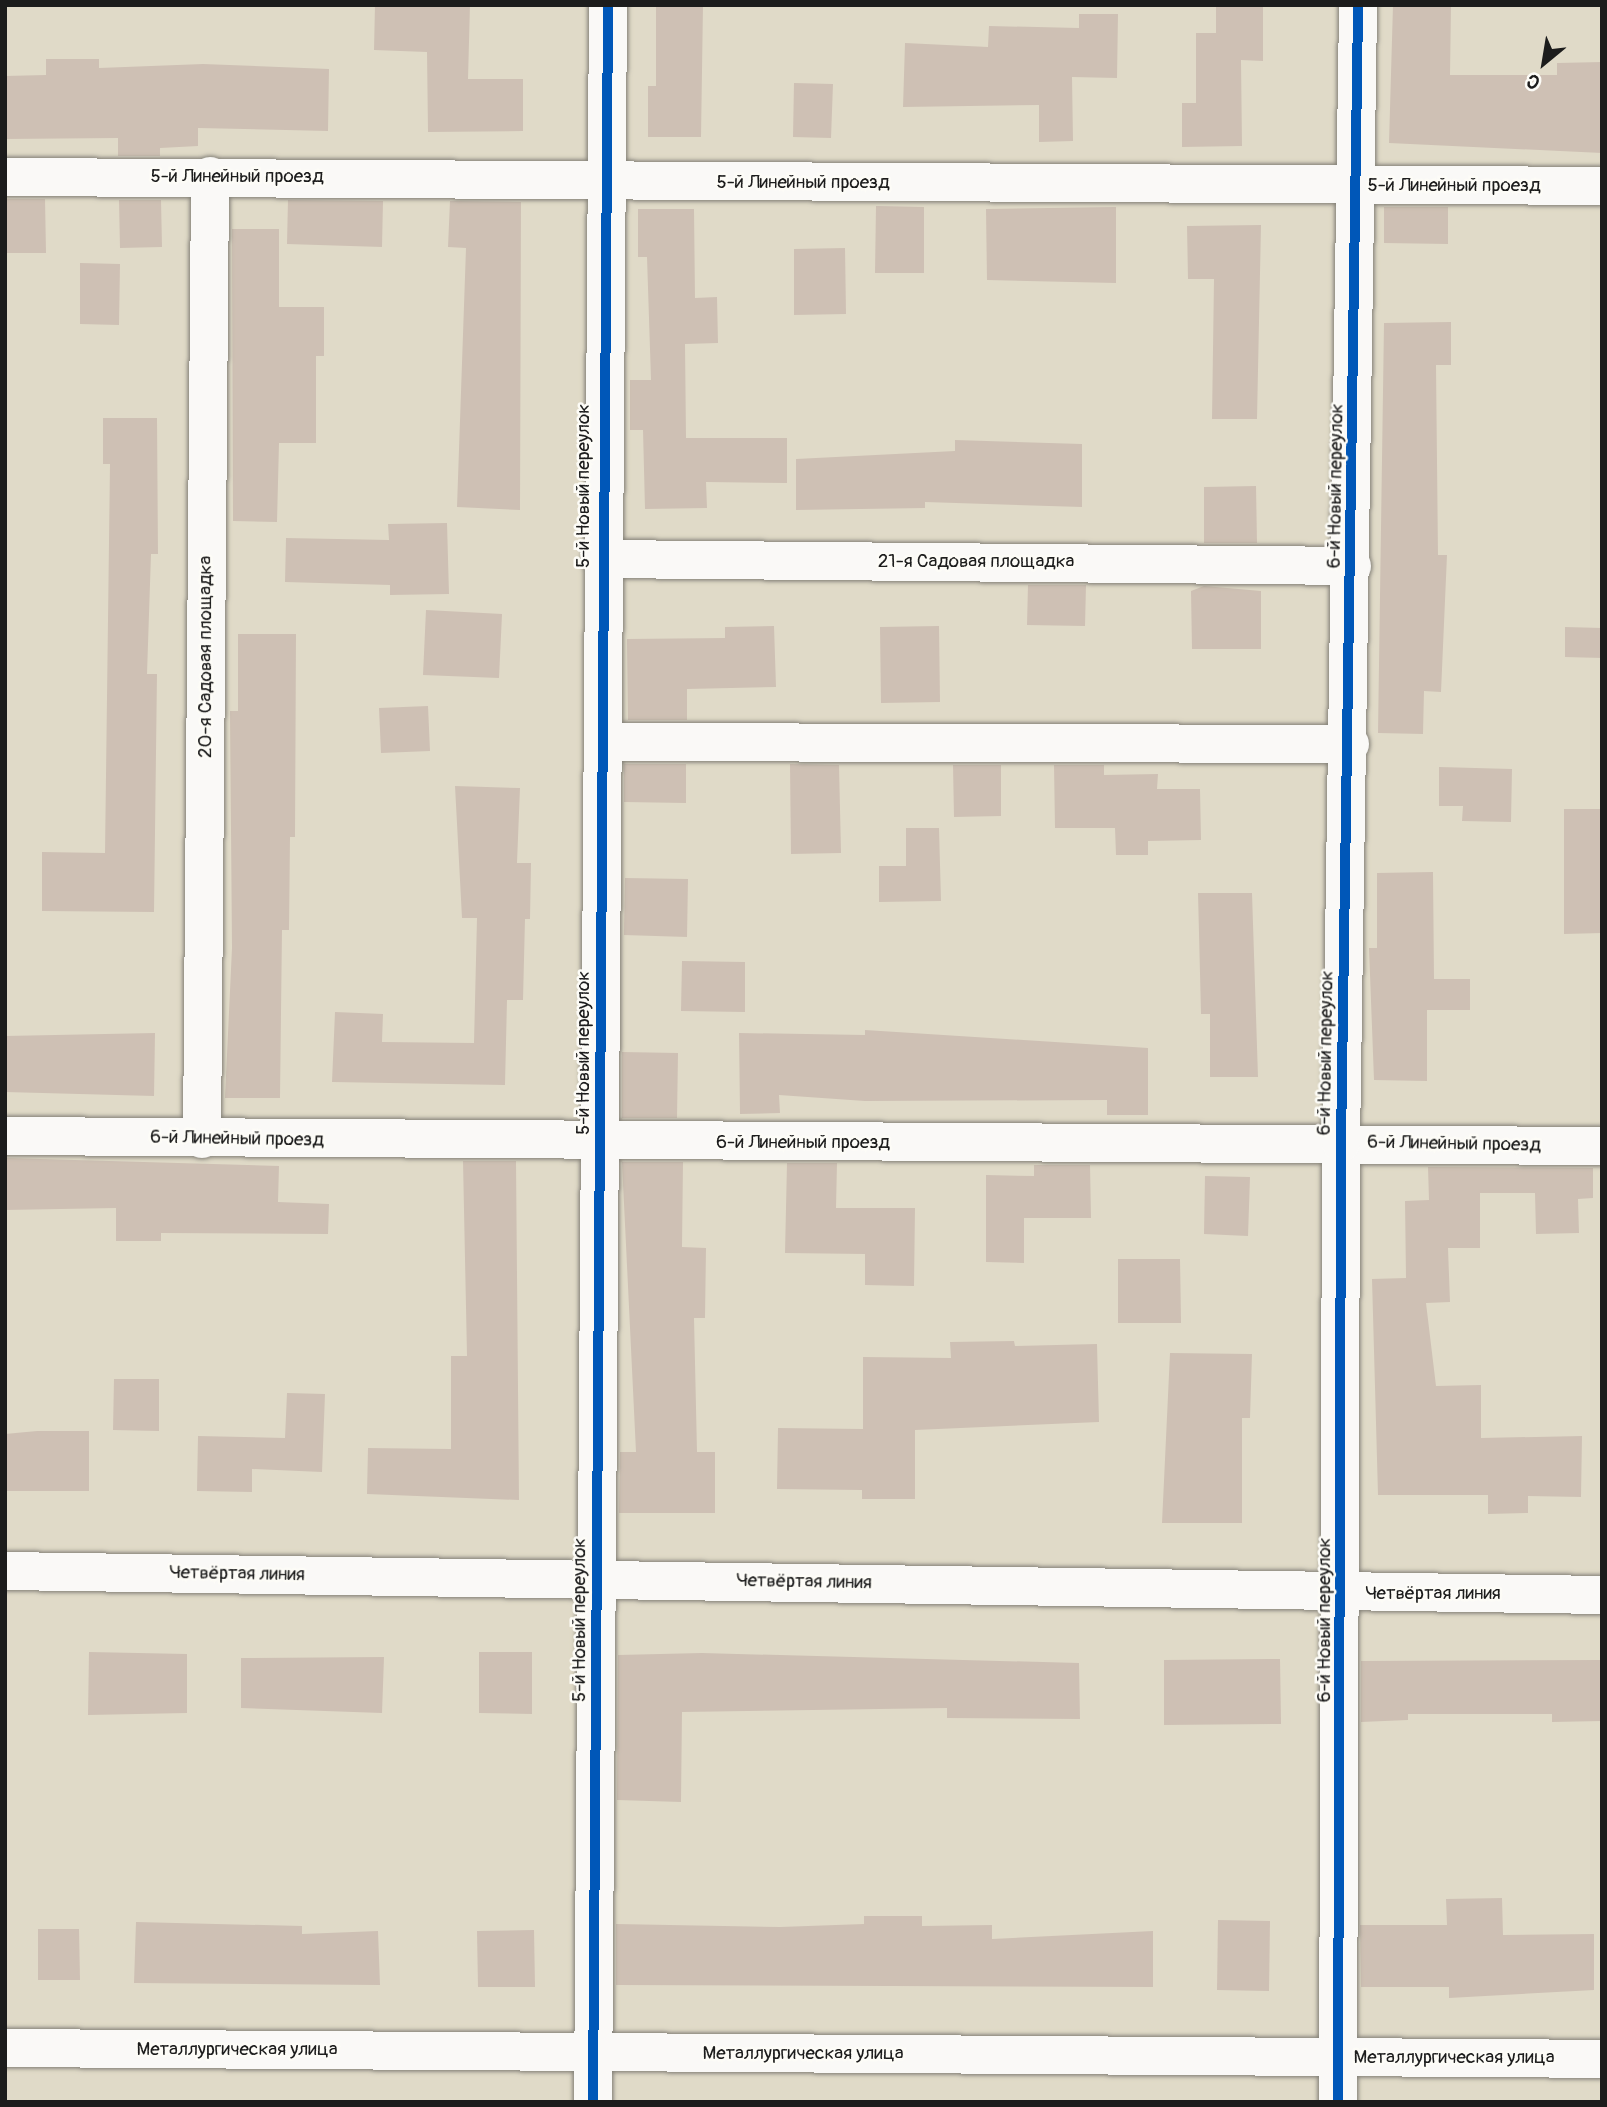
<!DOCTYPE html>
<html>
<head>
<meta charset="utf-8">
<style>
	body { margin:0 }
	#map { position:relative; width:1607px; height:2107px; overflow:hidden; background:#e0dac8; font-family:Pangolin,sans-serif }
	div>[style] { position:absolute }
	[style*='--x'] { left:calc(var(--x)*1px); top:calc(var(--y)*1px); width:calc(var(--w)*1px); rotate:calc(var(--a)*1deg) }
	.building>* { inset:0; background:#cec0b4 }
	.roads { filter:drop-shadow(0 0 2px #848178) drop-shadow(0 0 2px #848178) }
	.minor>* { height:38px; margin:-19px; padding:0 19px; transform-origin:19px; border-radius:19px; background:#faf9f7 }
	.tertiary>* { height:38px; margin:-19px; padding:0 19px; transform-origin:19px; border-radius:19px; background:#faf9f7 }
	.cycleway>* { height:10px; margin:-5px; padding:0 5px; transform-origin:5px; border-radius:5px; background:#0057b8 }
	span { translate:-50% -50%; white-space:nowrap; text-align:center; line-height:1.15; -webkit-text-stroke:5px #fdfcf7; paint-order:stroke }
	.street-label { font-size:19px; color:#1c1c1c }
	.frame { position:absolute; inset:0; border:7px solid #1c1c1c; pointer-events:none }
	.north { position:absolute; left:1509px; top:28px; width:70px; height:70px; -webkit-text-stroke:5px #fdfcf7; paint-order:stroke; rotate:210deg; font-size:19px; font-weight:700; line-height:28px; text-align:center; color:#1c1c1c }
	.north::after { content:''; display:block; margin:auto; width:24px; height:32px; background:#1c1c1c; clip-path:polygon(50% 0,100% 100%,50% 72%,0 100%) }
</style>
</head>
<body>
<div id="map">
	<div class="building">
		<i style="clip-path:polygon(375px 5px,470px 5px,468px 79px,523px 79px,523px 131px,428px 132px,427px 52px,374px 50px)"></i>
		<i style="clip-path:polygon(656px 5px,703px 5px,701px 137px,648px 137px,648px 86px,656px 86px)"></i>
		<i style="clip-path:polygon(1393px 5px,1451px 5px,1450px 75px,1557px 75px,1557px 63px,1602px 62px,1602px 153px,1389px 143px)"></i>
		<i style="clip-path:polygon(1216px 7px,1263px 7px,1263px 61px,1241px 60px,1242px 146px,1182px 147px,1182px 103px,1196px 103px,1196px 33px,1216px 33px)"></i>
		<i style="clip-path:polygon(1079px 14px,1118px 14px,1117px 78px,1072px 77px,1073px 141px,1039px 142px,1039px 105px,903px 107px,905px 43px,988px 47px,989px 26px,1079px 28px)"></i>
		<i style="clip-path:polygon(46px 59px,99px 59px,99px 68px,203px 64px,329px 69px,328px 131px,198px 128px,198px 146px,160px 148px,160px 156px,118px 156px,118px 138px,5px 139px,5px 76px,46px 75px)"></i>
		<i style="clip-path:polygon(794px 83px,833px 84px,831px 138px,793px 137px)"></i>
		<i style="clip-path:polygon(5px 199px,45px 199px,46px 253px,5px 253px)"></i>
		<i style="clip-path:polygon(119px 200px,161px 200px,162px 247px,120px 248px)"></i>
		<i style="clip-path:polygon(288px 200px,383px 201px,382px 247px,287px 244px)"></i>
		<i style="clip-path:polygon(450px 201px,521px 202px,520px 510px,457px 507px,466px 248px,448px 247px)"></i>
		<i style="clip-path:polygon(876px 206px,924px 207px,924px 273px,875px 273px)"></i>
		<i style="clip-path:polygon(1116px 207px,1116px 283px,987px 280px,986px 209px)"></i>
		<i style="clip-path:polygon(1384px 207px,1448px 207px,1448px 244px,1384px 243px)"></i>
		<i style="clip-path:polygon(638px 209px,694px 209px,695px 298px,717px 297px,718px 343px,685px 344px,686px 438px,787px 438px,787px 483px,706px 482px,707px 508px,645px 509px,643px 430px,630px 430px,630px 380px,651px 380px,647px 257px,638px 257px)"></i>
		<i style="clip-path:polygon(1261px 225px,1257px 419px,1212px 419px,1214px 279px,1188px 279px,1187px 226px)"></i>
		<i style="clip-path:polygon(232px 229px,279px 229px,279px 307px,324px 307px,324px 356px,316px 356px,316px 443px,279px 443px,277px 522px,233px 521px)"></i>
		<i style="clip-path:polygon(845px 248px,846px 314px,794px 315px,794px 249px)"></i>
		<i style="clip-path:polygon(80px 263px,120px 264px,119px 325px,80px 324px)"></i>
		<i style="clip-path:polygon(1451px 322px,1451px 365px,1436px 365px,1438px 555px,1447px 555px,1441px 692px,1424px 691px,1423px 734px,1378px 733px,1384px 323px)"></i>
		<i style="clip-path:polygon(103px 418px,157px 418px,158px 554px,151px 554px,147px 674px,157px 674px,154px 912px,42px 911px,42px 852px,105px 853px,110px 464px,103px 464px)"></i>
		<i style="clip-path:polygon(955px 440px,1082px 444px,1082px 507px,925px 502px,925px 508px,796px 510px,796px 459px,955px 451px)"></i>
		<i style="clip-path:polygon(1256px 486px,1257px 543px,1204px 543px,1204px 487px)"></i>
		<i style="clip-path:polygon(447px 523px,449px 594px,390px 595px,390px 585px,285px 582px,286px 538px,389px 540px,388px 524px)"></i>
		<i style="clip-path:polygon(1028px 585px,1086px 585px,1085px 626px,1027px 625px)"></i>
		<i style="clip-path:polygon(1204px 586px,1261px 591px,1261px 649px,1192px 649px,1191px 591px)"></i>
		<i style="clip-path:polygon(426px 610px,502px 614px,499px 678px,423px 675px)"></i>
		<i style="clip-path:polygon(774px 626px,776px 687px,687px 689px,687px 720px,628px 720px,627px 639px,725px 638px,725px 627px)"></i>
		<i style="clip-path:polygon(939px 626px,940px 702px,881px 703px,880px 627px)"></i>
		<i style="clip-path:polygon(1565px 627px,1602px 628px,1602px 658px,1565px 657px)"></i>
		<i style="clip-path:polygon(238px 634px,296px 634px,295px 837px,290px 837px,289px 930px,282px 930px,280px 1098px,225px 1098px,232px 948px,230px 711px,238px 711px)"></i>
		<i style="clip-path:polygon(428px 706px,430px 751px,381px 753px,379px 708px)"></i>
		<i style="clip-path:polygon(624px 764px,686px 764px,686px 803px,624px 802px)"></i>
		<i style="clip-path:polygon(790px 764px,839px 765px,841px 853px,791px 854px)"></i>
		<i style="clip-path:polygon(953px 765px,1001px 765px,1001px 816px,954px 817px)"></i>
		<i style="clip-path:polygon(1054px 765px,1104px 765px,1104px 775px,1158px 774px,1157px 789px,1200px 789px,1201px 840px,1148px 841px,1148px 855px,1116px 855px,1115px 828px,1055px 828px)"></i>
		<i style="clip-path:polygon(1439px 767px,1512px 769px,1511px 822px,1462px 821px,1463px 806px,1439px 806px)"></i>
		<i style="clip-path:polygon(455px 786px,520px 788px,517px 863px,531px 863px,530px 919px,525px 919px,523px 1000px,507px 1000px,505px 1085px,332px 1082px,335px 1012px,383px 1014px,382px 1042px,474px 1043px,477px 918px,462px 918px)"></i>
		<i style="clip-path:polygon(1564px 809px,1602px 809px,1602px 933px,1564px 934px)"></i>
		<i style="clip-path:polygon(906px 828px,939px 828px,941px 901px,879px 902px,879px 866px,906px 866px)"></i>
		<i style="clip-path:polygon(1433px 872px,1434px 979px,1470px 979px,1470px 1010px,1427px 1010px,1427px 1081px,1374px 1080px,1369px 948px,1377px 948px,1377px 873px)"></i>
		<i style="clip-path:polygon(625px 878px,688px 879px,687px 937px,624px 935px)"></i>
		<i style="clip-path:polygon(1198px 893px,1252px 893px,1258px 1077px,1210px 1077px,1210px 1014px,1201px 1014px)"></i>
		<i style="clip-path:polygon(682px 961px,745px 962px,745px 1012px,681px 1011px)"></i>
		<i style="clip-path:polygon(865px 1030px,1148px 1048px,1148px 1115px,1107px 1115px,1107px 1100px,865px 1101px,779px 1095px,780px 1113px,740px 1114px,739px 1033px,865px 1035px)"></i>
		<i style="clip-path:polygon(155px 1033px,154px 1096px,5px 1092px,5px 1036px)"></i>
		<i style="clip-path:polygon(622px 1052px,678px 1053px,677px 1118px,622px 1118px)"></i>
		<i style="clip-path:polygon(5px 1158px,279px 1166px,278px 1202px,329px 1204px,328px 1234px,161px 1233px,161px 1241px,116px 1241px,116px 1208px,5px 1210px)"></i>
		<i style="clip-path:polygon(463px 1161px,516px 1161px,519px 1500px,367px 1494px,368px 1448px,451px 1449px,451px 1356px,467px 1356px)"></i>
		<i style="clip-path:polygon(622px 1162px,683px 1162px,682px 1247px,706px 1248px,705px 1318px,694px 1318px,697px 1452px,715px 1452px,715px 1513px,619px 1513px,620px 1452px,636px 1452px)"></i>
		<i style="clip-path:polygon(787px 1163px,837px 1163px,836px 1208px,915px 1208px,914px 1286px,865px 1285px,865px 1254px,785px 1253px)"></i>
		<i style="clip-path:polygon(1034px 1165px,1090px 1165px,1091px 1218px,1024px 1218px,1024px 1263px,986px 1262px,986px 1175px,1034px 1176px)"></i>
		<i style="clip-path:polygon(1428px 1167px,1593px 1168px,1593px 1198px,1578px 1199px,1579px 1233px,1536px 1234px,1535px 1193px,1480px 1193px,1480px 1248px,1448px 1248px,1450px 1302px,1426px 1303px,1436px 1386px,1481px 1385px,1481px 1438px,1582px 1436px,1581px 1497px,1528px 1496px,1528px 1513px,1488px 1514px,1488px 1495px,1378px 1495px,1372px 1279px,1406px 1278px,1405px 1201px,1429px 1200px)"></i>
		<i style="clip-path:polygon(1205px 1176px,1250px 1177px,1248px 1236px,1204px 1234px)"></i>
		<i style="clip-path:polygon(1118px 1259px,1180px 1259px,1181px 1323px,1118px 1323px)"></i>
		<i style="clip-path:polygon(1014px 1341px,1015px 1346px,1097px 1344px,1099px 1422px,915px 1430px,915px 1499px,862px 1499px,862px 1490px,777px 1489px,778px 1428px,863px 1429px,863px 1357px,951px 1358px,950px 1342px)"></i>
		<i style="clip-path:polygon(1170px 1353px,1252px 1354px,1250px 1418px,1242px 1418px,1242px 1523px,1162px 1523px)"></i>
		<i style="clip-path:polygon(114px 1379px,159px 1379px,159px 1431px,113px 1430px)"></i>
		<i style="clip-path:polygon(287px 1393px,325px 1394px,322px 1472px,252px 1469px,252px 1492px,197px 1491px,198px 1436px,285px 1438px)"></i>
		<i style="clip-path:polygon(37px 1431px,89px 1431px,89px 1491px,5px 1491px,5px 1434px)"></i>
		<i style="clip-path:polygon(89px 1652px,187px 1654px,187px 1713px,88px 1715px)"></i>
		<i style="clip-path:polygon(479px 1652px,532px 1652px,532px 1714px,479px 1713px)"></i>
		<i style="clip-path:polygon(702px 1653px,1079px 1663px,1080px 1719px,947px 1718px,947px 1708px,682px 1712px,681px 1802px,617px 1800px,618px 1655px)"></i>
		<i style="clip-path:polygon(384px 1657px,382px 1713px,241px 1708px,241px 1658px)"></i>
		<i style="clip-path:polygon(1280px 1659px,1281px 1724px,1164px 1725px,1164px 1660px)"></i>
		<i style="clip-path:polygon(1602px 1660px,1602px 1721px,1552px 1722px,1552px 1714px,1408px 1714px,1408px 1720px,1361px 1722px,1361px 1661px)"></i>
		<i style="clip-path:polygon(1502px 1898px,1503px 1935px,1594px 1934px,1594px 1990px,1449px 1998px,1449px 1987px,1361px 1987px,1360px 1925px,1447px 1925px,1446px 1899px)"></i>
		<i style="clip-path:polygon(864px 1916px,922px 1916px,922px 1926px,992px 1925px,992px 1939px,1153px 1931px,1153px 1987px,616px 1985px,616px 1924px,780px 1927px,864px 1924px)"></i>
		<i style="clip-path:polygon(1218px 1920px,1270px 1921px,1269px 1991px,1217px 1990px)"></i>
		<i style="clip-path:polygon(136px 1922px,302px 1926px,302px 1934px,378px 1931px,380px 1985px,134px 1983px)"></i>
		<i style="clip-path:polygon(38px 1929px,79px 1929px,80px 1980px,38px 1980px)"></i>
		<i style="clip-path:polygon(534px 1930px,535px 1987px,478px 1987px,477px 1931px)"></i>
	</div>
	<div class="roads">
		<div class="minor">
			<i style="--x:5;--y:177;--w:1597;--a:0.32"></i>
			<i style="--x:601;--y:559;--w:751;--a:0.53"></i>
			<i style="--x:604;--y:742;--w:746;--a:0.15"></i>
			<i style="--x:5;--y:1136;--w:1597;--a:0.36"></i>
			<i style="--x:202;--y:1139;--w:963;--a:-89.52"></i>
			<i style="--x:5;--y:2048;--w:1597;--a:0.39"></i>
			<i style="--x:593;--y:2102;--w:2097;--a:-89.59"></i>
			<i style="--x:1338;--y:2102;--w:959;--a:-89.82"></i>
			<i style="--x:1341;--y:1143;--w:1138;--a:-89.14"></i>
		</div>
		<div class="tertiary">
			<i style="--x:5;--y:1571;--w:1597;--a:0.86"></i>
		</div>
	</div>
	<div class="cycleway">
		<i style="--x:593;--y:2102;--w:2097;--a:-89.59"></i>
		<i style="--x:1338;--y:2102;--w:959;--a:-89.82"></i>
		<i style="--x:1341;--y:1143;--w:1138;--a:-89.14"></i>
	</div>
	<div class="street-label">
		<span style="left:237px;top:177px">5-й Линейный проезд</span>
		<span style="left:803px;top:183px">5-й Линейный проезд</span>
		<span style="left:1454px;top:186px">5-й Линейный проезд</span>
		<span style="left:584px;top:486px;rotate:-90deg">5-й Новый переулок</span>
		<span style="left:1336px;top:486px;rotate:-89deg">6-й Новый переулок</span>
		<span style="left:976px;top:562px">21-я Садовая площадка</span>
		<span style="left:206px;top:657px;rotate:-90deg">20-я Садовая площадка</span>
		<span style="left:584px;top:1053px;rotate:-90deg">5-й Новый переулок</span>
		<span style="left:1326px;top:1053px;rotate:-89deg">6-й Новый переулок</span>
		<span style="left:237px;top:1139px;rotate:1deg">6-й Линейный проезд</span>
		<span style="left:803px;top:1143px">6-й Линейный проезд</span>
		<span style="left:1454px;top:1144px;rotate:1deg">6-й Линейный проезд</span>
		<span style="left:237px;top:1574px;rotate:1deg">Четвёртая линия</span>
		<span style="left:804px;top:1582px;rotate:1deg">Четвёртая линия</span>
		<span style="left:1433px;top:1594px">Четвёртая линия</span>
		<span style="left:580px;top:1620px;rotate:-90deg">5-й Новый переулок</span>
		<span style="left:1325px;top:1620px;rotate:-90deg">6-й Новый переулок</span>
		<span style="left:237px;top:2050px">Металлургическая улица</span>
		<span style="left:803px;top:2054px">Металлургическая улица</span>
		<span style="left:1454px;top:2058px">Металлургическая улица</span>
	</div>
	<div class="frame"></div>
	<div class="north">С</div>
</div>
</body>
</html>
